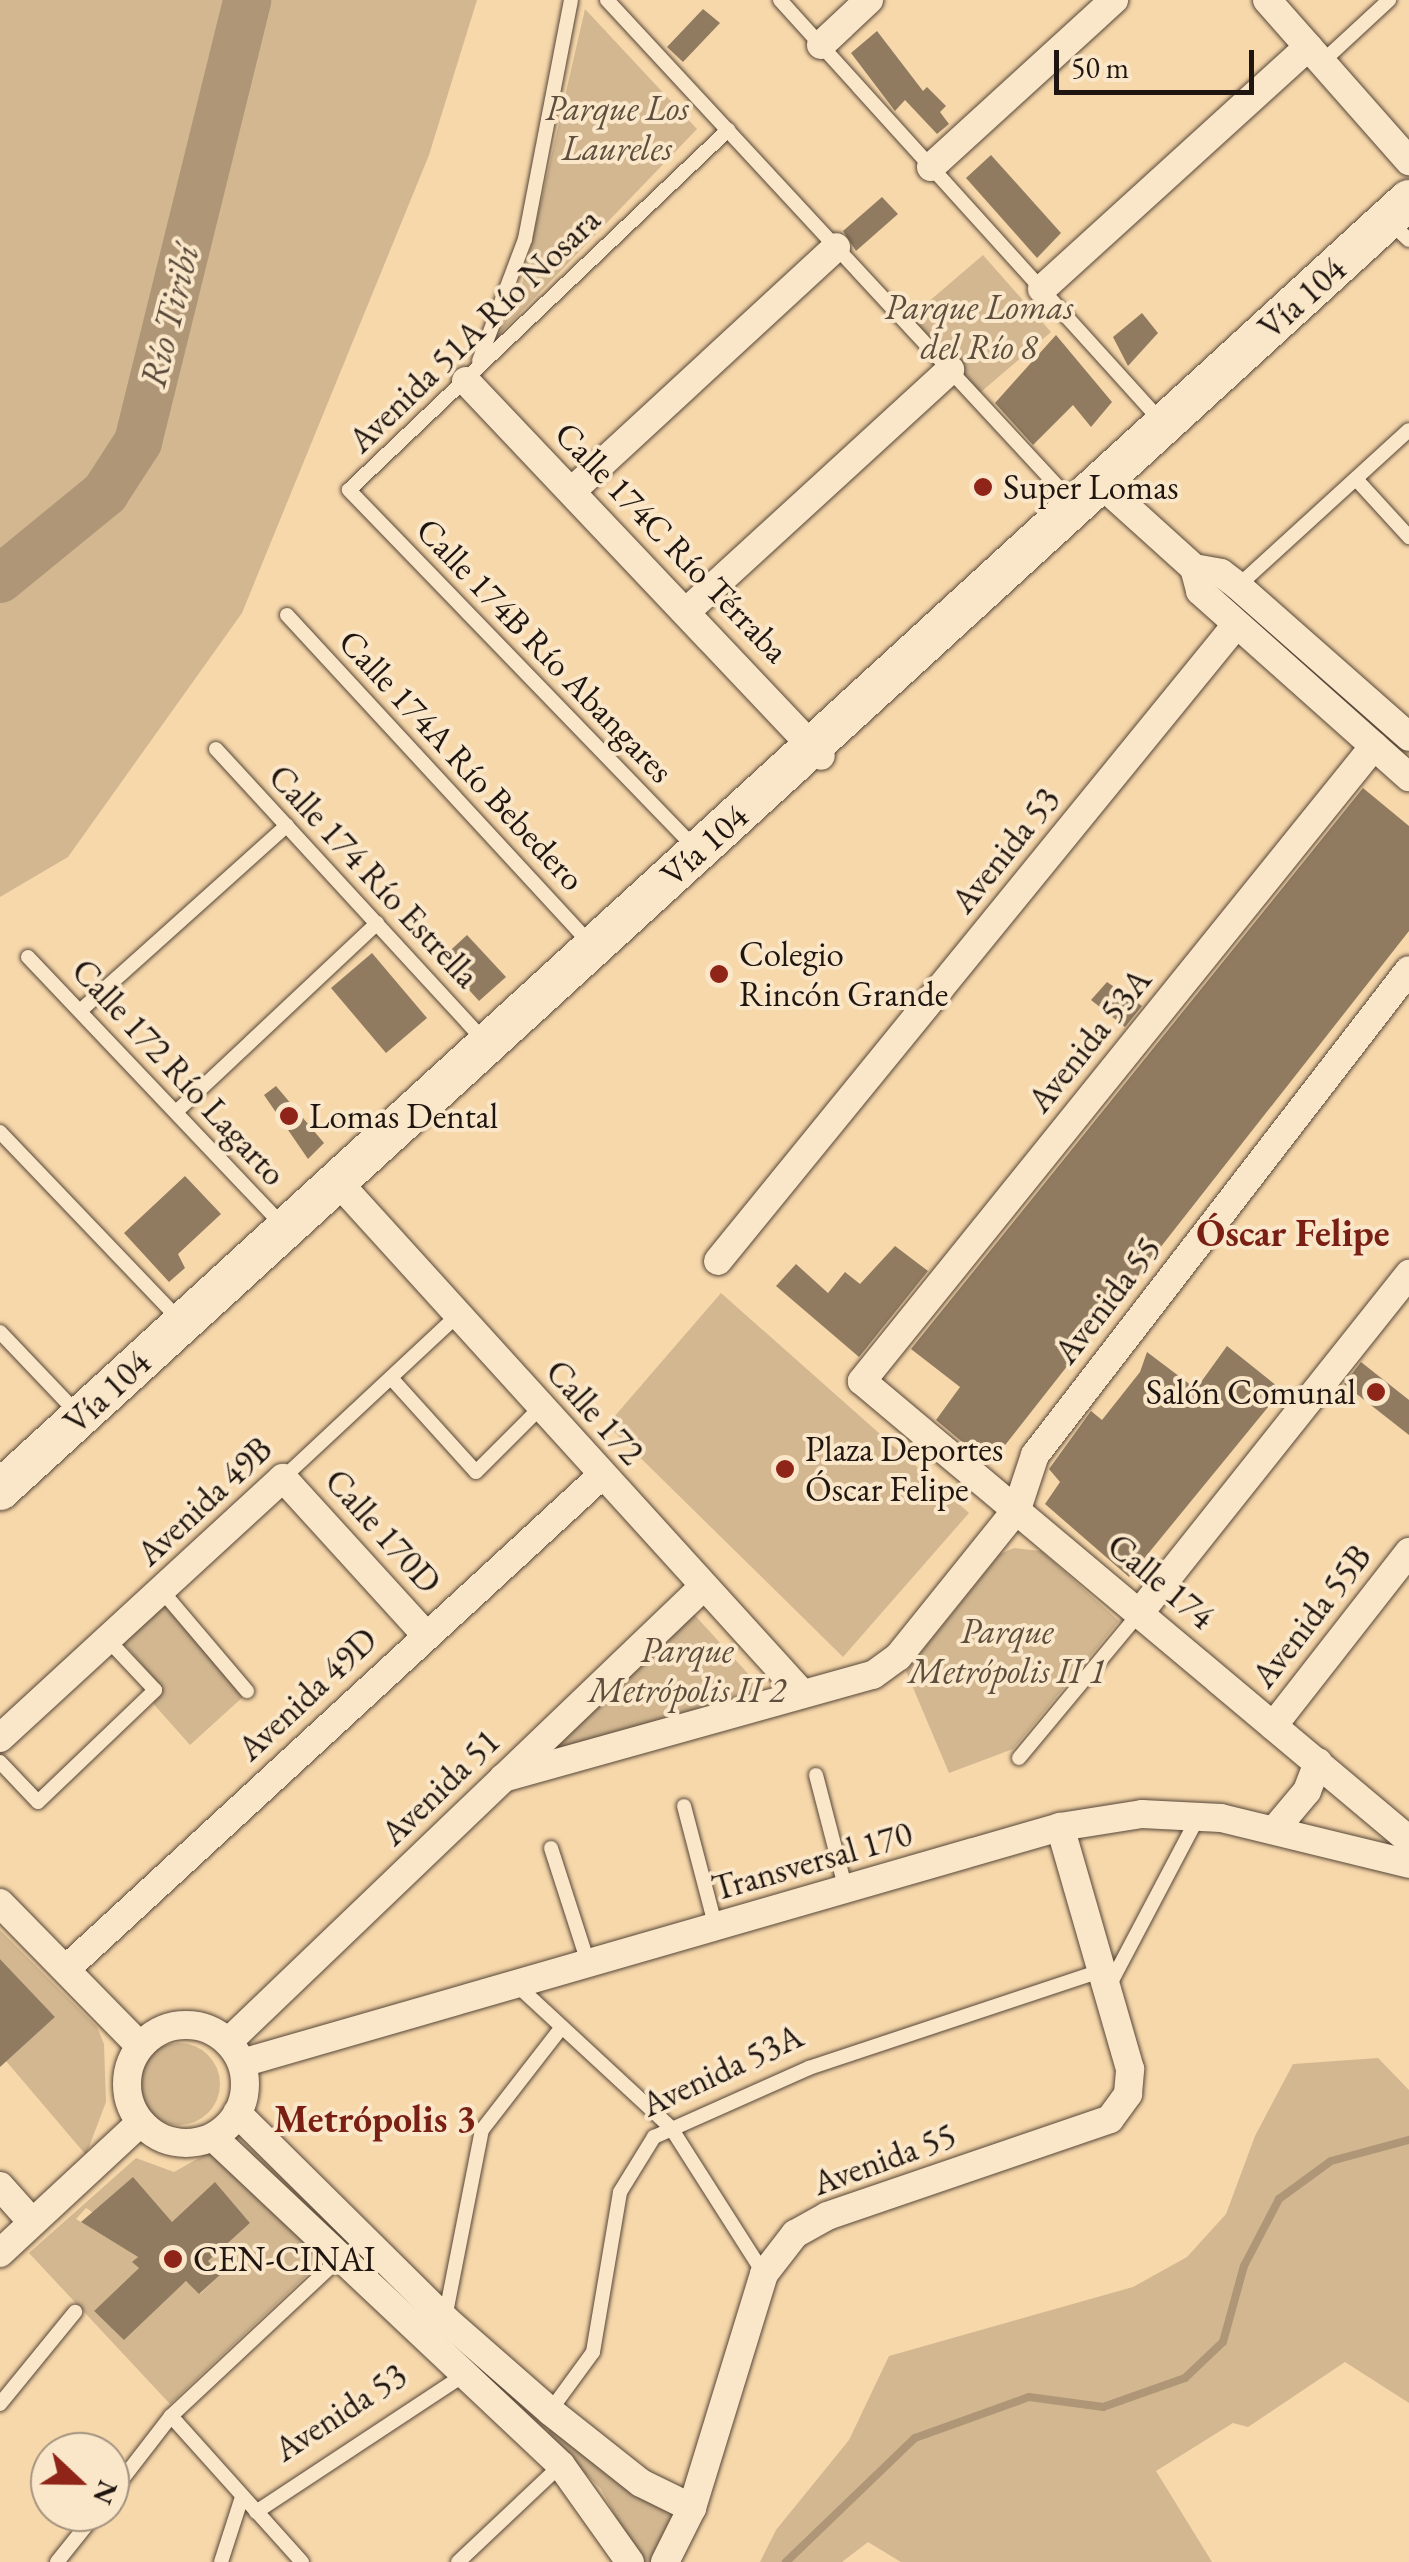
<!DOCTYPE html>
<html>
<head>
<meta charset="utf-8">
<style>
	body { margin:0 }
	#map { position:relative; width:1409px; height:2562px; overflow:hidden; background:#f7d8ab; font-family:"EB Garamond",serif }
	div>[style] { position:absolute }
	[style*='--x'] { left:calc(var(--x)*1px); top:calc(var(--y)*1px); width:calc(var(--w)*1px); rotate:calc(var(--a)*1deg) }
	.green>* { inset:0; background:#d2b791 }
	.round { border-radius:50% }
	.stream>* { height:8px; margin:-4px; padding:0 4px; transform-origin:4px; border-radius:4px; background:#ae9677 }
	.river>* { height:48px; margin:-24px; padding:0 24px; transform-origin:24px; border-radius:24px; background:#ae9677 }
	.building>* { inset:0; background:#907b61 }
	.roads { filter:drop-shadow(0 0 2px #564638) drop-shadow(0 0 2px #564638) }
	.lane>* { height:14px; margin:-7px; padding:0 7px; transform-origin:7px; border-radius:7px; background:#fae6c8 }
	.street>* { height:28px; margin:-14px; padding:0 14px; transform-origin:14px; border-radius:14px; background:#fae6c8 }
	.street>.ring { margin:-14px; padding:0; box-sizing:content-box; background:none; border:28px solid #fae6c8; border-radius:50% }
	.secondary>* { height:40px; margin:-20px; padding:0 20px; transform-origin:20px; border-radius:20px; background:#fae6c8 }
	.dots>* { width:28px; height:28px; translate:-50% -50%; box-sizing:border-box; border:5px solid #fae6c8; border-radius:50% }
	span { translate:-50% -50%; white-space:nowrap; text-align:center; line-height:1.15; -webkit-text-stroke:8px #fae6c8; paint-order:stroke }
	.park-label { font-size:35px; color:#5e4e3e; font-style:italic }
	.street-label { font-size:35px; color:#201611 }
	.poi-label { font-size:35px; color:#201611 }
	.left { translate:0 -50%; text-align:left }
	.right { translate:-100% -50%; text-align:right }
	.water-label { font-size:38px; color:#59493a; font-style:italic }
	.neighbourhood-label { font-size:38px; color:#7a1f14; font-weight:700 }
	.north { position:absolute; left:30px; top:2432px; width:100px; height:100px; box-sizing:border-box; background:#fae6c8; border:2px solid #a3937f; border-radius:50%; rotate:112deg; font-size:28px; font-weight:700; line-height:40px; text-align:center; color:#201611 }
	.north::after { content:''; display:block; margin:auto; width:35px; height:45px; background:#8f2418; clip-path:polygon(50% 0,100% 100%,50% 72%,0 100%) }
	.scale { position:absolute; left:1054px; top:50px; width:200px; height:45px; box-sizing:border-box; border:5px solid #201611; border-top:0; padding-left:12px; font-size:30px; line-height:35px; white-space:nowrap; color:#201611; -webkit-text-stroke:8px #fae6c8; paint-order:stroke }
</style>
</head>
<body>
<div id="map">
	<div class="green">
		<i style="clip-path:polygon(0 0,477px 0,429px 155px,242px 613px,68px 857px,0 897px)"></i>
		<i style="clip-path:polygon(585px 9px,697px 129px,498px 336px,521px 289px)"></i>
		<i style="clip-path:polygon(983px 255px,1051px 332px,975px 397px,906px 321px)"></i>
		<i style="clip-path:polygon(721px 1293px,969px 1513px,843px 1657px,607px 1425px)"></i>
		<i style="clip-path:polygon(1014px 1548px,1041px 1551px,1119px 1621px,1013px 1749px,949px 1773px,906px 1671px,1000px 1554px)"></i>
		<i style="clip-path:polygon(162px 1603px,244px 1696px,190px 1745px,150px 1700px,162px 1688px,122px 1641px)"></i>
		<i style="clip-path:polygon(691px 1611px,762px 1689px,532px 1758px)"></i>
		<i style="clip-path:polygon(0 1930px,97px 2027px,104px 2044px,106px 2102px,86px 2155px,6px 2061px,55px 2017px,0 1959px)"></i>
		<i class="round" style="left:138px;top:2043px;width:82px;height:82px"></i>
		<i style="clip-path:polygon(1378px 2058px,1409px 2090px,1409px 2403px,1345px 2362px,1248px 2427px,1233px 2423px,1156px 2471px,1212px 2562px,901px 2562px,868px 2542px,842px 2562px,760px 2562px,776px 2530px,849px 2440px,889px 2356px,1133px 2287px,1187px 2257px,1226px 2214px,1255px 2136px,1293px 2064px)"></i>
		<i style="clip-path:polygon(evenodd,215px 2149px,326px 2257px,170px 2404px,29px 2253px,136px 2158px,174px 2172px,215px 2149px,215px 2183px,250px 2223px,208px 2261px,219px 2276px,200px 2294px,186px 2281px,124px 2339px,94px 2311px,139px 2268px,133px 2262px,138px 2257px,76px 2219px,86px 2208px,146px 2247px,215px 2183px)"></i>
		<i style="clip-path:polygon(552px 2427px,683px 2512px,653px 2562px,640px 2562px,601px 2489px,546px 2434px)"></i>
	</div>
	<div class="stream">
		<i style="--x:786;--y:2562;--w:179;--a:-43.9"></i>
		<i style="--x:915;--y:2438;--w:121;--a:-19.8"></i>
		<i style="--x:1029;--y:2397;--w:75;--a:7.7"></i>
		<i style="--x:1103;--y:2407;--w:87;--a:-19.5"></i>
		<i style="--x:1185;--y:2378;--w:52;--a:-43.5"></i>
		<i style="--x:1223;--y:2342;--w:79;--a:-74.6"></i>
		<i style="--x:1244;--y:2266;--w:76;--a:-62.4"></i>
		<i style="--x:1279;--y:2199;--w:64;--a:-36.2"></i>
		<i style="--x:1331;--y:2161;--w:81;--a:-15.1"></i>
	</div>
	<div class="river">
		<i style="--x:0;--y:579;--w:136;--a:-39.3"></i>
		<i style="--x:105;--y:493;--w:61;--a:-57.1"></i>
		<i style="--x:138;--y:442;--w:455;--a:-76.1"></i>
	</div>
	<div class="building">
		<i style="clip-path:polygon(703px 9px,720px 23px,683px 62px,667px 47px)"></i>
		<i style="clip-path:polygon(877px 31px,923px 91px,927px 87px,946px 106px,940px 112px,949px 124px,937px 134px,905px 100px,895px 111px,851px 53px)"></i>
		<i style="clip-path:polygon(991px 155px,1061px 233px,1037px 258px,966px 178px)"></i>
		<i style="clip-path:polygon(882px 197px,898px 214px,856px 251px,843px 231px)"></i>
		<i style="clip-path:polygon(1142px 313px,1158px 333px,1128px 366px,1113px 337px)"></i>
		<i style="clip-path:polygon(1056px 335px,1112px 402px,1091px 427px,1073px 405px,1033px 445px,995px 403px)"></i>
		<i style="clip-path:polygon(1363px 788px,1409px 826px,1409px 931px,1002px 1449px,988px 1458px,973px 1451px,936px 1420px,960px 1387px,911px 1349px)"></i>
		<i style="clip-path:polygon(467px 935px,506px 977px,479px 1001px,441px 959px)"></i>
		<i style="clip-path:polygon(372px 953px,427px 1018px,386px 1053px,331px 988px)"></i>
		<i style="clip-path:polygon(1107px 982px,1142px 1006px,1125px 1027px,1091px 1000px)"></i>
		<i style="clip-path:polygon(276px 1086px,324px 1143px,308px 1159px,264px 1095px)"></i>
		<i style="clip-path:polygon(185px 1176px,221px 1214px,178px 1254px,185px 1268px,169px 1282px,124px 1233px)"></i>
		<i style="clip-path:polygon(895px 1246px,928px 1271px,859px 1357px,776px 1286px,796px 1264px,828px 1293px,845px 1272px,860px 1284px)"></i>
		<i style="clip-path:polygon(1227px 1346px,1282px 1390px,1129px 1577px,1045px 1504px,1060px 1482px,1049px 1469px,1091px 1411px,1102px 1420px,1140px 1372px,1147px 1352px,1196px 1389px)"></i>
		<i style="clip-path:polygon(1361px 1362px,1409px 1400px,1409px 1435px,1344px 1384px)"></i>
		<i style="clip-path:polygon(0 1959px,55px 2017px,0 2067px)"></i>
		<i style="clip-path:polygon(133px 2177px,172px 2222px,215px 2182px,250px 2223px,208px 2261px,220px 2275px,199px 2294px,186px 2281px,124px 2340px,94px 2311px,139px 2268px,132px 2262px,138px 2257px,81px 2222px)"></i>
	</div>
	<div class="roads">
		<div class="lane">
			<i style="--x:607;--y:0;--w:684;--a:47.19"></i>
			<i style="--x:780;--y:0;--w:566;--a:47.86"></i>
			<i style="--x:1321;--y:63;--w:93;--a:-42.8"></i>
			<i style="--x:1397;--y:229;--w:16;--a:43"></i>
			<i style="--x:479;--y:361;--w:130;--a:-69.3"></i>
			<i style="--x:525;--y:239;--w:243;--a:-79.1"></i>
			<i style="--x:1356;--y:479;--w:79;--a:47.6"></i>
			<i style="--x:1238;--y:586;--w:231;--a:-42.4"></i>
			<i style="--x:287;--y:615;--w:449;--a:47.3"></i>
			<i style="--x:216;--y:749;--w:399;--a:47.4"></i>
			<i style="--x:697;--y:850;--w:501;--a:-134.03"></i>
			<i style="--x:349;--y:490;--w:523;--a:-43.53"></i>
			<i style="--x:28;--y:957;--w:369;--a:46.5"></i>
			<i style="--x:80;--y:1011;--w:278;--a:-41.9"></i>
			<i style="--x:176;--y:1112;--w:276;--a:-43.2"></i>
			<i style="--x:0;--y:1132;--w:259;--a:46.3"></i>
			<i style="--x:0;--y:1332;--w:115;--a:46.4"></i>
			<i style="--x:392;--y:1379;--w:125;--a:47.9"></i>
			<i style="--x:476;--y:1472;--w:92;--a:-45"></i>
			<i style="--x:283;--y:1478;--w:238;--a:-43"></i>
			<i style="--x:163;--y:1592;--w:130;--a:49.7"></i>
			<i style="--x:1019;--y:1758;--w:190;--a:-50.3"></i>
			<i style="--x:0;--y:1762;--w:55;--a:46.5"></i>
			<i style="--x:38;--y:1802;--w:162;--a:-43.7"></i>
			<i style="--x:155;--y:1690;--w:67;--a:-133.2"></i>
			<i style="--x:816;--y:1775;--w:119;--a:75.4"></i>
			<i style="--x:684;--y:1806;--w:126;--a:75.3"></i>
			<i style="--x:551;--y:1848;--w:124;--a:72.1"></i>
			<i style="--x:519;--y:1987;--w:207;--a:42.8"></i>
			<i style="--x:671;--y:2128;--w:173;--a:57.5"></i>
			<i style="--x:1108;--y:1988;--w:193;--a:-62.2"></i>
			<i style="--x:445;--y:2318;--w:192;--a:-78.9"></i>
			<i style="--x:482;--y:2130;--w:130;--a:-52.2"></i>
			<i style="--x:0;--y:2404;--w:119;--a:-50.8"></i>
			<i style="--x:550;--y:2411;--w:73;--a:-53.9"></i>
			<i style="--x:593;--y:2352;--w:162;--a:-80.4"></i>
			<i style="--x:620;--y:2192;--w:65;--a:-58.3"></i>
			<i style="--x:654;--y:2137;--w:170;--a:-24"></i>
			<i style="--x:809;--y:2068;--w:310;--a:-18.4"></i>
			<i style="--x:171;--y:2416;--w:196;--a:48.1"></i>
			<i style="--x:110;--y:2495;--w:100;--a:-52.3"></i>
			<i style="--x:171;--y:2416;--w:233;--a:-43.1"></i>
			<i style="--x:256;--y:2512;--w:249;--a:-33.4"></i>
			<i style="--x:57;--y:2562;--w:64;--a:-51.3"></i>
			<i style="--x:221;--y:2562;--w:68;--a:-72.1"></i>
			<i style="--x:458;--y:2562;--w:141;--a:-43.3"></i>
		</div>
		<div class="street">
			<i style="--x:1267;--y:0;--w:215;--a:48.6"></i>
			<i style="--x:821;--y:45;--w:66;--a:-43.2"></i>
			<i style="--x:931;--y:167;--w:248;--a:-42.4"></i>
			<i style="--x:1042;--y:289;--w:360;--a:-42.3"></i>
			<i style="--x:466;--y:381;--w:516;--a:46.57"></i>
			<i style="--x:1100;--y:483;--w:127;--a:42.1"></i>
			<i style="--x:1194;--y:568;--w:27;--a:10"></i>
			<i style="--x:1221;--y:573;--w:21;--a:37"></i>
			<i style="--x:1238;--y:586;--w:228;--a:41.4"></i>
			<i style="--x:573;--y:490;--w:358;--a:-42.7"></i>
			<i style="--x:1194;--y:568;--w:24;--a:75"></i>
			<i style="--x:1200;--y:591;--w:280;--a:41.7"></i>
			<i style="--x:687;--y:611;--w:357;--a:-42.5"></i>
			<i style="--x:1374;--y:746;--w:816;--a:128.88"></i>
			<i style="--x:862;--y:1381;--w:714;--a:40"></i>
			<i style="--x:337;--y:1181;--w:689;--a:47.77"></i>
			<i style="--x:718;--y:1261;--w:820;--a:-50.84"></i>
			<i style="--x:1141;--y:1611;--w:431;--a:-51.5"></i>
			<i style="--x:1273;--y:1726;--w:221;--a:-52"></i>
			<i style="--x:0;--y:1738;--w:384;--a:-42.6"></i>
			<i style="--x:283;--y:1478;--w:212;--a:47.7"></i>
			<i style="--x:503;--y:1778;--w:384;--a:-15.6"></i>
			<i style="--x:873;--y:1675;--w:31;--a:-36"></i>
			<i style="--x:898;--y:1657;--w:190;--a:-51.2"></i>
			<i style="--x:1017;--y:1509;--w:57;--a:-71.6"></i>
			<i style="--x:1035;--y:1455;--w:612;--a:-52.36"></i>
			<i style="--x:1276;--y:1828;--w:48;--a:-50"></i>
			<i style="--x:1307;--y:1791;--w:31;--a:-69"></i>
			<i style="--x:0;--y:1903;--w:200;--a:45.6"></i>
			<i style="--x:66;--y:1969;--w:728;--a:-42.66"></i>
			<i class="ring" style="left:127px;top:2025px;width:90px;height:90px"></i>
			<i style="--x:228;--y:2042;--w:659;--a:-43.77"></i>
			<i style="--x:242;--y:2063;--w:851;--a:-16.09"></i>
			<i style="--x:1060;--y:1827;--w:83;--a:-9"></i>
			<i style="--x:1142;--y:1814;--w:79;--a:2.9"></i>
			<i style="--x:1221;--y:1818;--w:194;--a:13.7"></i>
			<i style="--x:237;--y:2113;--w:293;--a:44.7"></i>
			<i style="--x:445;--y:2319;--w:140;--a:41.2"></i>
			<i style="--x:550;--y:2411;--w:116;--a:38.4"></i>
			<i style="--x:641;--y:2483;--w:57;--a:26.1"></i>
			<i style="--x:215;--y:2139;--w:475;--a:43.3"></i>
			<i style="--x:561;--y:2465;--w:119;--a:54.6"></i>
			<i style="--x:0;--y:2186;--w:48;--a:48.4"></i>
			<i style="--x:0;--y:2253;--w:192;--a:-42.9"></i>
			<i style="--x:665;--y:2562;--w:60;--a:-63.4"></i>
			<i style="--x:692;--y:2508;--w:245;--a:-72.9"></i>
			<i style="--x:764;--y:2274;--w:51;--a:-52.2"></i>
			<i style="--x:795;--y:2234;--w:37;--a:-29"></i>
			<i style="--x:827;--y:2216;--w:299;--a:-18.9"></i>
			<i style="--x:1110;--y:2119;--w:31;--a:-54"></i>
			<i style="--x:1128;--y:2094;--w:25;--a:-85"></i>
			<i style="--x:1130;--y:2069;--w:252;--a:-106.1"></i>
		</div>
		<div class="secondary">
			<i style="--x:0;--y:1490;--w:1910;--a:-42.48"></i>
		</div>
	</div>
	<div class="dots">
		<i style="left:983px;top:487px;background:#8f2418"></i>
		<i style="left:719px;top:974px;background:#8f2418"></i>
		<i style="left:289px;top:1116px;background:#8f2418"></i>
		<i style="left:1376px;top:1392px;background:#8f2418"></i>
		<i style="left:785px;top:1469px;background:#8f2418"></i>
		<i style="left:173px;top:2259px;background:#8f2418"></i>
	</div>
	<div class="park-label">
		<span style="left:617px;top:128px">Parque Los<br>Laureles</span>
		<span style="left:979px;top:327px">Parque Lomas<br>del Río 8</span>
		<span style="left:1007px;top:1651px">Parque<br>Metrópolis II 1</span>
		<span style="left:687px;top:1670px">Parque<br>Metrópolis II 2</span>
	</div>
	<div class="street-label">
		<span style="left:1302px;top:298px;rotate:-42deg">Vía 104</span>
		<span style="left:474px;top:330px;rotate:-44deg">Avenida 51A Río Nosara</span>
		<span style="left:672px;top:542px;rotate:46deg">Calle 174C Río Térraba</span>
		<span style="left:545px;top:650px;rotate:46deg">Calle 174B Río Abangares</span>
		<span style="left:462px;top:760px;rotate:47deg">Calle 174A Río Bebedero</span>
		<span style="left:704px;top:845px;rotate:-42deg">Vía 104</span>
		<span style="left:1005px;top:850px;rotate:-51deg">Avenida 53</span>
		<span style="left:374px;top:876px;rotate:47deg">Calle 174 Río Estrella</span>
		<span style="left:1089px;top:1040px;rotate:-51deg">Avenida 53A</span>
		<span style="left:179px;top:1072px;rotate:47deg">Calle 172 Río Lagarto</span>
		<span style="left:1107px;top:1300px;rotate:-52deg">Avenida 55</span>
		<span style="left:107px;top:1392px;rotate:-43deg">Vía 104</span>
		<span style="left:595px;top:1412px;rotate:48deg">Calle 172</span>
		<span style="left:204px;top:1501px;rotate:-43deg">Avenida 49B</span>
		<span style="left:383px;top:1531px;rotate:48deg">Calle 170D</span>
		<span style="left:1161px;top:1581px;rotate:40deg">Calle 174</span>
		<span style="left:1311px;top:1616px;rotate:-52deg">Avenida 55B</span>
		<span style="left:307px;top:1694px;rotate:-43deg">Avenida 49D</span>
		<span style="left:440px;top:1787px;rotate:-44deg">Avenida 51</span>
		<span style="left:812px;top:1861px;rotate:-16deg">Transversal 170</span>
		<span style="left:722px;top:2070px;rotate:-25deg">Avenida 53A</span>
		<span style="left:884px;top:2159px;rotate:-20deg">Avenida 55</span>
		<span style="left:340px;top:2412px;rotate:-33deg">Avenida 53</span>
	</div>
	<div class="poi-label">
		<span class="left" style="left:1003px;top:487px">Super Lomas</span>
		<span class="left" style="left:739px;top:974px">Colegio<br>Rincón Grande</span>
		<span class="left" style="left:309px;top:1116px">Lomas Dental</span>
		<span class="right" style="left:1356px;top:1392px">Salón Comunal</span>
		<span class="left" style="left:805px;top:1469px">Plaza Deportes<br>Óscar Felipe</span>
		<span class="left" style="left:193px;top:2259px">CEN-CINAI</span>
	</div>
	<div class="water-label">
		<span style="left:169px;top:316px;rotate:-76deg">Río Tiribí</span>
	</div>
	<div class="neighbourhood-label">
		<span style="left:1293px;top:1233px">Óscar Felipe</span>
		<span style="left:375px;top:2119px">Metrópolis 3</span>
	</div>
	<div class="north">N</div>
	<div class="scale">50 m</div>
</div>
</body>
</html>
